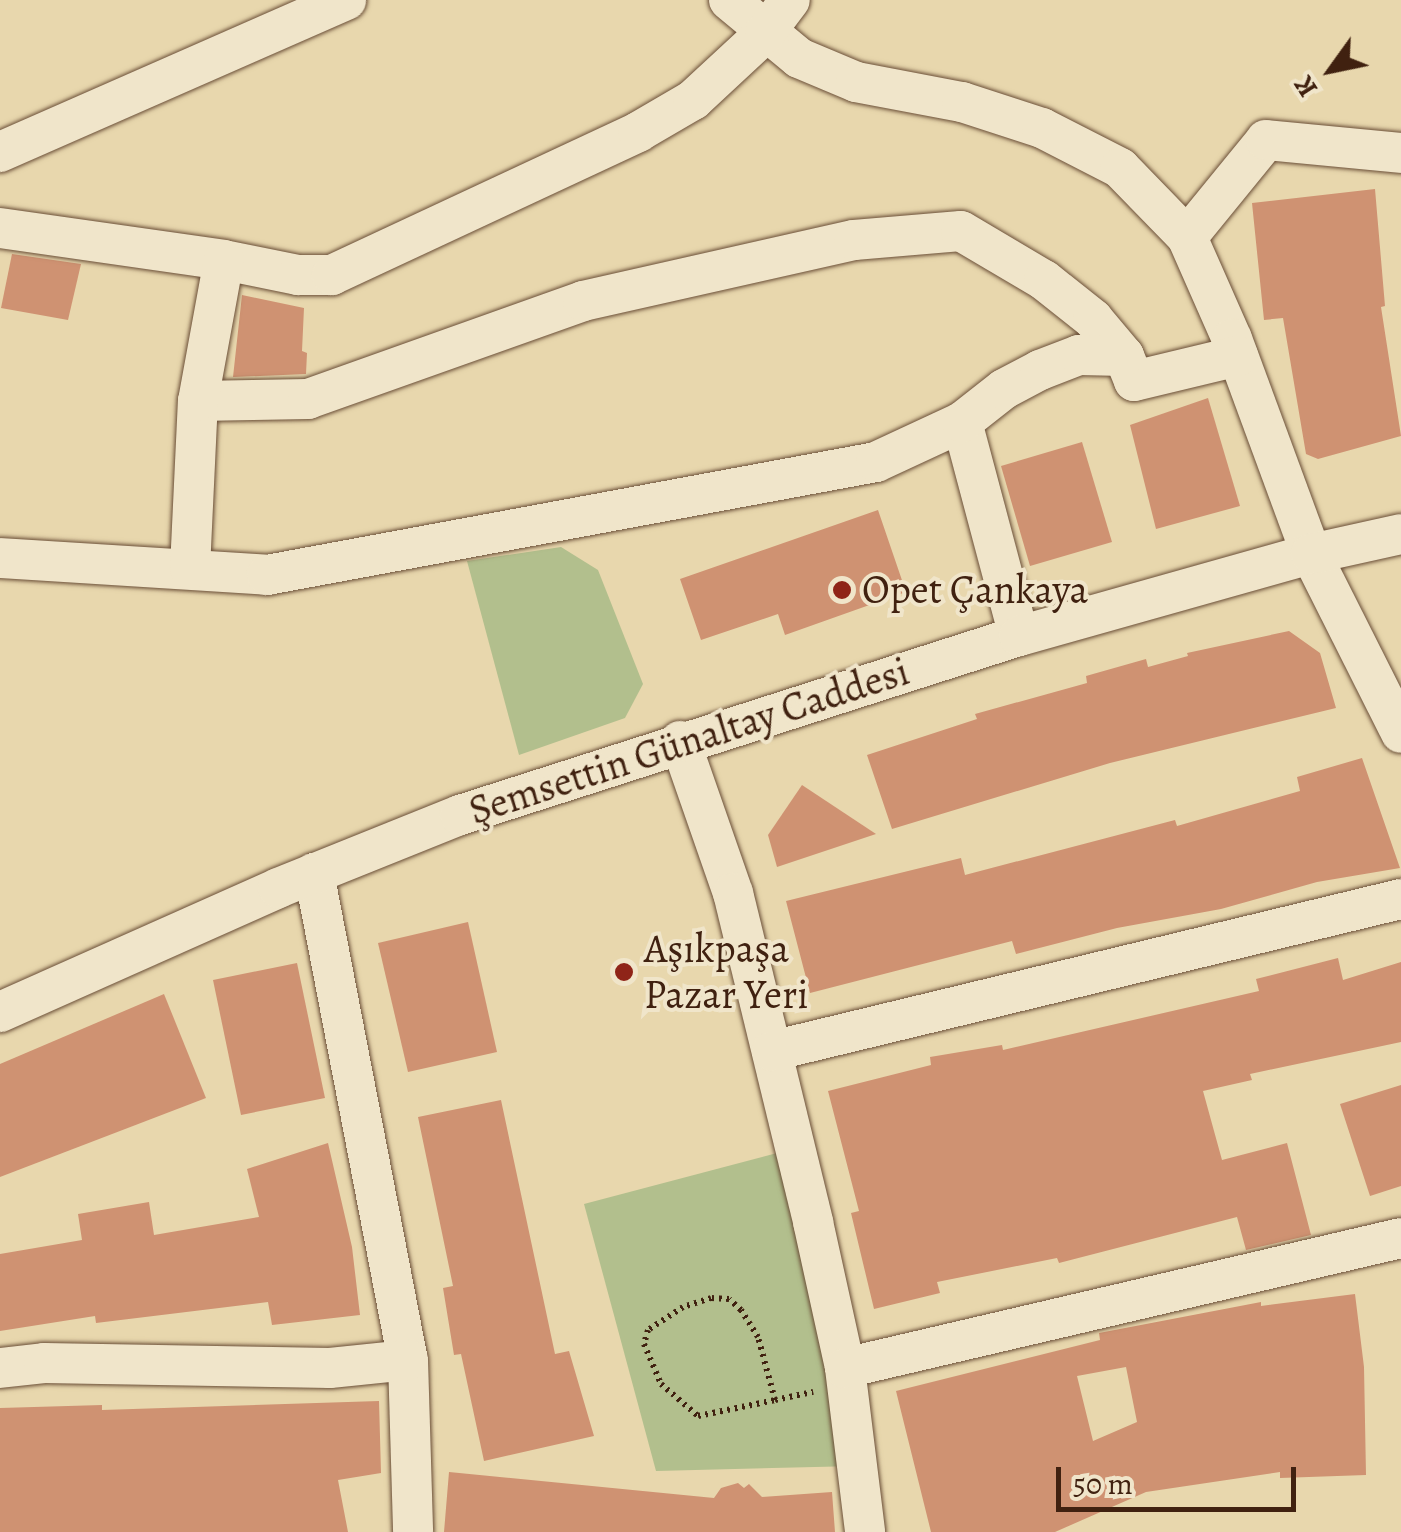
<!DOCTYPE html>
<html>
<head>
<meta charset="utf-8">
<style>
	body { margin:0 }
	#map { position:relative; width:1401px; height:1532px; overflow:hidden; background:#e8d7ad; font-family:Alegreya,serif }
	div>[style] { position:absolute }
	[style*='--x'] { left:calc(var(--x)*1px); top:calc(var(--y)*1px); width:calc(var(--w)*1px); rotate:calc(var(--a)*1deg) }
	.green>* { inset:0; background:#b2bf8d }
	.building>* { inset:0; background:#cf9272 }
	.path>* { height:6px; margin-top:-3px; transform-origin:0; background:repeating-linear-gradient(90deg,#402110 0 2.5px,transparent 0 7.5px) }
	.roads { filter:drop-shadow(0 0 2px #6a4e37) drop-shadow(0 0 2px #6a4e37) }
	.minor>* { height:40px; margin:-20px; padding:0 20px; transform-origin:20px; border-radius:20px; background:#f0e5ca }
	.dots>* { width:28px; height:28px; translate:-50% -50%; box-sizing:border-box; border:5px solid #f0e5ca; border-radius:50% }
	span { translate:-50% -50%; white-space:nowrap; text-align:center; line-height:1.15; -webkit-text-stroke:8px #f0e5ca; paint-order:stroke }
	.poi-label { font-size:40px; color:#402110 }
	.left { translate:0 -50%; text-align:left }
	.street-label { font-size:40px; color:#402110 }
	.north { position:absolute; left:1281px; top:20px; width:100px; height:100px; -webkit-text-stroke:8px #f0e5ca; paint-order:stroke; rotate:237deg; font-size:28px; font-weight:700; line-height:40px; text-align:center; color:#402110 }
	.north::after { content:''; display:block; margin:auto; width:35px; height:45px; background:#402110; clip-path:polygon(50% 0,100% 100%,50% 72%,0 100%) }
	.scale { position:absolute; left:1056px; top:1467px; width:240px; height:45px; box-sizing:border-box; border:5px solid #402110; border-top:0; padding-left:12px; font-size:30px; line-height:35px; white-space:nowrap; color:#402110; -webkit-text-stroke:8px #f0e5ca; paint-order:stroke }
</style>
</head>
<body>
<div id="map">
	<div class="green">
		<i style="clip-path:polygon(561px 547px,598px 570px,643px 684px,625px 718px,519px 755px,467px 561px)"></i>
		<i style="clip-path:polygon(796px 1148px,857px 1466px,656px 1471px,584px 1204px)"></i>
	</div>
	<div class="building">
		<i style="clip-path:polygon(1375px 189px,1385px 306px,1381px 307px,1401px 436px,1318px 459px,1306px 454px,1283px 318px,1264px 320px,1252px 203px)"></i>
		<i style="clip-path:polygon(12px 254px,81px 264px,68px 320px,1px 308px)"></i>
		<i style="clip-path:polygon(242px 295px,304px 308px,302px 351px,307px 353px,306px 374px,233px 377px)"></i>
		<i style="clip-path:polygon(1208px 398px,1240px 506px,1156px 529px,1130px 425px)"></i>
		<i style="clip-path:polygon(1082px 442px,1112px 542px,1030px 566px,1001px 466px)"></i>
		<i style="clip-path:polygon(878px 510px,906px 592px,785px 635px,778px 614px,701px 640px,680px 579px)"></i>
		<i style="clip-path:polygon(1289px 631px,1320px 653px,1336px 708px,1110px 763px,892px 829px,867px 755px,977px 719px,975px 714px,1087px 683px,1086px 676px,1146px 659px,1148px 667px,1188px 656px,1187px 653px)"></i>
		<i style="clip-path:polygon(1362px 758px,1400px 868px,1317px 882px,1221px 909px,1117px 928px,1016px 954px,1012px 941px,810px 993px,786px 901px,961px 858px,965px 875px,1175px 820px,1177px 826px,1300px 791px,1297px 777px)"></i>
		<i style="clip-path:polygon(802px 785px,876px 834px,777px 867px,768px 835px)"></i>
		<i style="clip-path:polygon(468px 922px,497px 1052px,408px 1072px,378px 943px)"></i>
		<i style="clip-path:polygon(1338px 958px,1343px 980px,1401px 962px,1401px 1042px,1250px 1074px,1252px 1080px,1203px 1091px,1222px 1160px,1287px 1143px,1311px 1235px,1246px 1250px,1237px 1217px,1059px 1263px,1057px 1258px,937px 1282px,940px 1293px,874px 1309px,851px 1213px,859px 1211px,828px 1091px,931px 1065px,930px 1057px,1002px 1045px,1003px 1050px,1259px 991px,1256px 979px)"></i>
		<i style="clip-path:polygon(297px 963px,325px 1098px,241px 1115px,213px 980px)"></i>
		<i style="clip-path:polygon(164px 994px,206px 1098px,0 1177px,0 1064px)"></i>
		<i style="clip-path:polygon(1401px 1085px,1401px 1186px,1370px 1196px,1340px 1104px)"></i>
		<i style="clip-path:polygon(501px 1100px,555px 1354px,569px 1351px,594px 1436px,484px 1461px,461px 1354px,454px 1355px,443px 1288px,453px 1286px,418px 1117px)"></i>
		<i style="clip-path:polygon(328px 1143px,352px 1247px,360px 1315px,272px 1325px,268px 1302px,96px 1323px,95px 1316px,0 1331px,0 1254px,82px 1240px,78px 1214px,149px 1202px,154px 1235px,259px 1217px,247px 1169px)"></i>
		<i style="clip-path:polygon(evenodd,1355px 1294px,1364px 1367px,1366px 1475px,1280px 1478px,1280px 1472px,1146px 1492px,1055px 1532px,931px 1532px,896px 1391px,1100px 1340px,1099px 1333px,1261px 1302px,1261px 1306px,1355px 1294px,1126px 1367px,1137px 1422px,1093px 1441px,1077px 1376px,1126px 1367px)"></i>
		<i style="clip-path:polygon(379px 1401px,381px 1473px,338px 1480px,348px 1532px,0 1532px,0 1408px,102px 1405px,102px 1410px)"></i>
		<i style="clip-path:polygon(449px 1472px,714px 1498px,721px 1488px,738px 1483px,744px 1488px,749px 1484px,762px 1497px,832px 1492px,835px 1532px,444px 1532px)"></i>
	</div>
	<div class="path">
		<i style="--x:775;--y:1400;--w:65;--a:-105.1"></i>
		<i style="--x:758;--y:1337;--w:32;--a:-122"></i>
		<i style="--x:741;--y:1310;--w:16;--a:-137"></i>
		<i style="--x:729;--y:1299;--w:18;--a:-177"></i>
		<i style="--x:711;--y:1298;--w:29;--a:162"></i>
		<i style="--x:683;--y:1307;--w:42;--a:146.7"></i>
		<i style="--x:648;--y:1330;--w:15;--a:106"></i>
		<i style="--x:644;--y:1344;--w:43;--a:67"></i>
		<i style="--x:661;--y:1384;--w:49;--a:40.9"></i>
		<i style="--x:698;--y:1416;--w:79;--a:-11.7"></i>
		<i style="--x:775;--y:1400;--w:39;--a:-12"></i>
	</div>
	<div class="roads">
		<div class="minor">
			<i style="--x:729;--y:0;--w:91;--a:39.6"></i>
			<i style="--x:799;--y:58;--w:62;--a:22.8"></i>
			<i style="--x:856;--y:82;--w:108;--a:10.7"></i>
			<i style="--x:962;--y:102;--w:84;--a:18"></i>
			<i style="--x:1042;--y:128;--w:88;--a:27.1"></i>
			<i style="--x:1120;--y:168;--w:96;--a:45.8"></i>
			<i style="--x:1187;--y:237;--w:111;--a:66.2"></i>
			<i style="--x:1232;--y:339;--w:229;--a:69.8"></i>
			<i style="--x:1311;--y:554;--w:200;--a:63.3"></i>
			<i style="--x:0;--y:152;--w:378;--a:-23.7"></i>
			<i style="--x:0;--y:228;--w:226;--a:8.1"></i>
			<i style="--x:224;--y:260;--w:76;--a:11.5"></i>
			<i style="--x:298;--y:275;--w:34;--a:0"></i>
			<i style="--x:332;--y:275;--w:338;--a:-25"></i>
			<i style="--x:638;--y:132;--w:64;--a:-30.2"></i>
			<i style="--x:693;--y:100;--w:98;--a:-42.9"></i>
			<i style="--x:765;--y:33;--w:41;--a:-52.9"></i>
			<i style="--x:1187;--y:237;--w:125;--a:-50.8"></i>
			<i style="--x:1266;--y:140;--w:136;--a:5.5"></i>
			<i style="--x:198;--y:401;--w:110;--a:-1"></i>
			<i style="--x:308;--y:399;--w:292;--a:-19.6"></i>
			<i style="--x:583;--y:301;--w:278;--a:-12.7"></i>
			<i style="--x:854;--y:240;--w:107;--a:-4.8"></i>
			<i style="--x:961;--y:231;--w:96;--a:30.6"></i>
			<i style="--x:1044;--y:280;--w:63;--a:38.5"></i>
			<i style="--x:1093;--y:319;--w:48;--a:50"></i>
			<i style="--x:1124;--y:356;--w:27;--a:68"></i>
			<i style="--x:1134;--y:381;--w:107;--a:-13.5"></i>
			<i style="--x:962;--y:422;--w:221;--a:75.1"></i>
			<i style="--x:0;--y:558;--w:268;--a:3.6"></i>
			<i style="--x:267;--y:575;--w:619;--a:-10.51"></i>
			<i style="--x:876;--y:462;--w:95;--a:-24.9"></i>
			<i style="--x:962;--y:422;--w:53;--a:-38.2"></i>
			<i style="--x:1004;--y:389;--w:41;--a:-27.8"></i>
			<i style="--x:1040;--y:370;--w:42;--a:-21"></i>
			<i style="--x:1079;--y:355;--w:45;--a:1.3"></i>
			<i style="--x:190;--y:569;--w:168;--a:-87.3"></i>
			<i style="--x:198;--y:401;--w:143;--a:-79.6"></i>
			<i style="--x:680;--y:741;--w:161;--a:70.8"></i>
			<i style="--x:733;--y:893;--w:339;--a:76.3"></i>
			<i style="--x:813;--y:1222;--w:149;--a:77.6"></i>
			<i style="--x:845;--y:1368;--w:165;--a:83"></i>
			<i style="--x:314;--y:873;--w:496;--a:79.1"></i>
			<i style="--x:408;--y:1360;--w:172;--a:88.3"></i>
			<i style="--x:0;--y:1012;--w:304;--a:-24"></i>
			<i style="--x:278;--y:888;--w:196;--a:-21.9"></i>
			<i style="--x:460;--y:815;--w:587;--a:-17.76"></i>
			<i style="--x:1019;--y:636;--w:303;--a:-15.7"></i>
			<i style="--x:1311;--y:554;--w:92;--a:-12.5"></i>
			<i style="--x:772;--y:1051;--w:647;--a:-13.59"></i>
			<i style="--x:0;--y:1368;--w:44;--a:-6.5"></i>
			<i style="--x:44;--y:1363;--w:286;--a:1"></i>
			<i style="--x:330;--y:1368;--w:78;--a:-5.9"></i>
			<i style="--x:845;--y:1368;--w:571;--a:-13.16"></i>
		</div>
	</div>
	<div class="dots">
		<i style="left:842px;top:590px;background:#8f2418"></i>
		<i style="left:624px;top:972px;background:#8f2418"></i>
	</div>
	<div class="poi-label">
		<span class="left" style="left:862px;top:590px">Opet Çankaya</span>
		<span class="left" style="left:644px;top:972px">Aşıkpaşa<br>Pazar Yeri</span>
	</div>
	<div class="street-label">
		<span style="left:689px;top:741px;rotate:-18deg">Şemsettin Günaltay Caddesi</span>
	</div>
	<div class="north">K</div>
	<div class="scale">50 m</div>
</div>
</body>
</html>
